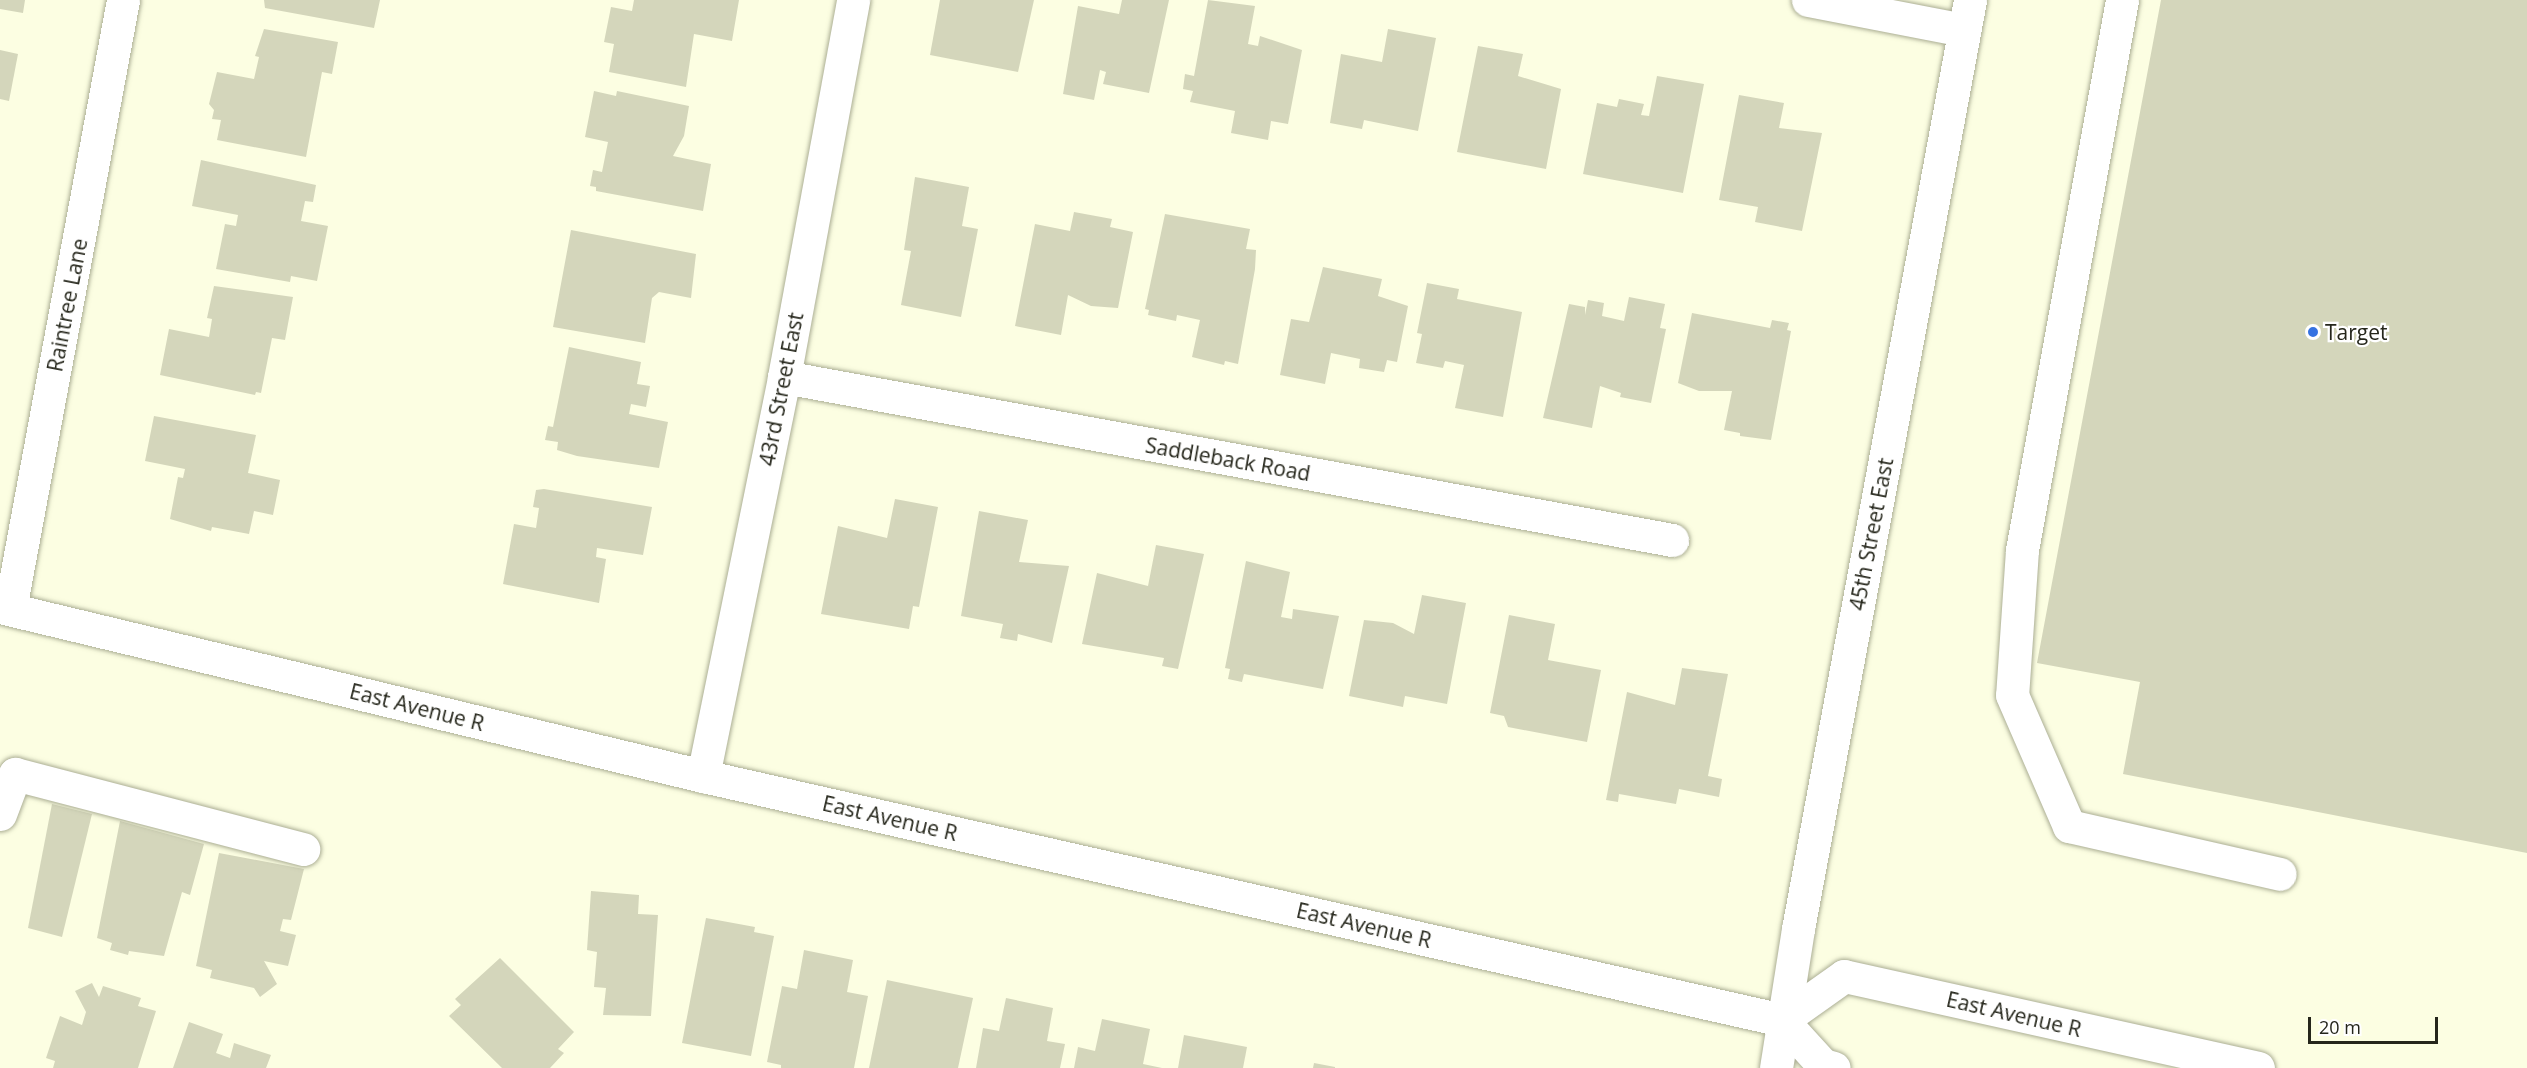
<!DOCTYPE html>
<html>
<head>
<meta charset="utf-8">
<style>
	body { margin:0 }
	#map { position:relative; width:2527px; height:1068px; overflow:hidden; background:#fcfee2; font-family:"Open Sans",sans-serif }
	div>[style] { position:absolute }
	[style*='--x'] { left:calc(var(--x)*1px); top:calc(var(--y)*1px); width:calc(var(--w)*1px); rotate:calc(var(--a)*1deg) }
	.building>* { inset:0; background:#d4d6bb }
	.roads { filter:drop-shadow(0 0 2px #abae94) drop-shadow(0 0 2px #abae94) }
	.minor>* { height:33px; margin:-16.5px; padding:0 16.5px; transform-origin:16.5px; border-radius:16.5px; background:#fff }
	.major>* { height:33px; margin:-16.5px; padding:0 16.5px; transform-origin:16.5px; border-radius:16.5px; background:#fff }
	.dots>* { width:16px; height:16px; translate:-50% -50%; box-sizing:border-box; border:3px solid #fff; border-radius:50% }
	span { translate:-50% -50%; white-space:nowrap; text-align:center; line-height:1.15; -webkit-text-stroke:4.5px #fff; paint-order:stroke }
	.street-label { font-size:21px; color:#25261b }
	.poi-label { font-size:21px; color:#25261b }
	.left { translate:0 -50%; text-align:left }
	.scale { position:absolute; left:2308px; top:1017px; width:130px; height:27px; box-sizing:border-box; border:3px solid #25261b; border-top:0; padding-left:8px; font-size:18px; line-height:21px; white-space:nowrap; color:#25261b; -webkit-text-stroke:4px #fff; paint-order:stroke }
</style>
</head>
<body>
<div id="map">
	<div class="building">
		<i style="clip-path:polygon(0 0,25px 0,23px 13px,0 9px)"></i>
		<i style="clip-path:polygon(264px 0,380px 0,374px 28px,265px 8px)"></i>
		<i style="clip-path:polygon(634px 0,739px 0,732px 41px,694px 34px,686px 87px,609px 72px,614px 44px,604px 42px,611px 7px,632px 11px)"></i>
		<i style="clip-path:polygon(940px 0,1034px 0,1018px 72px,930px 55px)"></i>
		<i style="clip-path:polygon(1122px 0,1169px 0,1149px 93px,1103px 84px,1106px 72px,1100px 70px,1094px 100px,1063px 94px,1078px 6px,1119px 14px)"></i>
		<i style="clip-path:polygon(1208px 0,1255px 6px,1248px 44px,1258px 46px,1260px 36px,1302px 50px,1288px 124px,1271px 121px,1268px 140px,1231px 133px,1235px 111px,1190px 102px,1193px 91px,1183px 89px,1185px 74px,1194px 76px)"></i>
		<i style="clip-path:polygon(2161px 0,2527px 0,2527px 853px,2123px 774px,2140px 682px,2037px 663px)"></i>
		<i style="clip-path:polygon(264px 29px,338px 42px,332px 74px,322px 72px,306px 157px,217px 140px,221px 120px,212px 119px,214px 110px,209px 104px,217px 72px,254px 79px,259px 57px,255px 56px)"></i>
		<i style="clip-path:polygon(1388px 29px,1436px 38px,1418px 131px,1364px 120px,1362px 129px,1330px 123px,1341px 54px,1382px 62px)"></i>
		<i style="clip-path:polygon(1478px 46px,1523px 54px,1518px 76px,1561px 89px,1546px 169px,1457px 152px)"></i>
		<i style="clip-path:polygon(0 50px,18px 54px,9px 101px,0 99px)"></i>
		<i style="clip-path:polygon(1657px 76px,1704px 84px,1683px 193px,1583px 174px,1597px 103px,1617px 107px,1619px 99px,1644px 104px,1641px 115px,1649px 116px)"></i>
		<i style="clip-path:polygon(594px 91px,616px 96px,617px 91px,689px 106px,684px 136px,673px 156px,711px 164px,703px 211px,596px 191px,596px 187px,590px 186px,593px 170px,602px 172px,608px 142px,585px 137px)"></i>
		<i style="clip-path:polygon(1739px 95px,1784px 103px,1779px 128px,1822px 133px,1802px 231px,1755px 222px,1758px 207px,1719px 200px)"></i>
		<i style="clip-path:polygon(201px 160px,316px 185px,313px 202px,305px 201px,301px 221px,328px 226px,317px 281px,291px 276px,290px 282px,216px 269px,225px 224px,236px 226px,238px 215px,192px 206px)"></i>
		<i style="clip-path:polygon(915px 177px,969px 187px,962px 226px,978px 229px,961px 317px,901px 305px,911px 251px,904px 250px)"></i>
		<i style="clip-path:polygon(1074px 212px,1112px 219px,1110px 227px,1133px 232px,1118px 308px,1091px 306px,1068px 295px,1061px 335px,1015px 326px,1035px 224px,1070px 231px)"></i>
		<i style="clip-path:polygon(1165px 214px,1250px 229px,1246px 249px,1256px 250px,1255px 269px,1238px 364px,1225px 361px,1224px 365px,1192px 357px,1200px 320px,1177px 315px,1176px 321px,1148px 315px,1149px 310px,1145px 309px)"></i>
		<i style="clip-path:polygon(571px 230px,696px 254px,691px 298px,659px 292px,652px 298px,645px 343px,553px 327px)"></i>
		<i style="clip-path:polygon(1323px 267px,1382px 279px,1378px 296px,1408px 306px,1397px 362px,1387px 360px,1384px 372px,1359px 368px,1360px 359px,1331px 353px,1325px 384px,1280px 375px,1291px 319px,1309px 322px)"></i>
		<i style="clip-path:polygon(1427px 283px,1459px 289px,1457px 299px,1522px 312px,1503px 417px,1455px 408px,1464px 365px,1445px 361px,1443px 368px,1416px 363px,1422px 334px,1417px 333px)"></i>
		<i style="clip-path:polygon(214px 286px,293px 297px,285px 340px,272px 338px,261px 393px,256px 392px,255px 395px,160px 375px,169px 329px,209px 337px,212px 319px,207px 318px)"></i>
		<i style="clip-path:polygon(1629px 297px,1665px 304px,1660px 328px,1666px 329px,1651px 403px,1620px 397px,1621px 393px,1600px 386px,1592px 428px,1543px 418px,1569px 304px,1585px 307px,1585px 315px,1588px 300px,1604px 303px,1602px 316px,1624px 321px)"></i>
		<i style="clip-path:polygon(1692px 313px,1770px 328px,1772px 320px,1789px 323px,1787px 330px,1791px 331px,1771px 440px,1740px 436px,1740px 433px,1724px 430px,1732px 391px,1699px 391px,1678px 383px)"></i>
		<i style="clip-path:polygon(569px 347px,641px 362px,637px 384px,650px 386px,646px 407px,631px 404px,629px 414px,668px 422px,659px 468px,577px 456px,557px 450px,558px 442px,545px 440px,548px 426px,553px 427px)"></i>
		<i style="clip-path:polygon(154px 416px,256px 435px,248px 473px,280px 480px,273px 515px,254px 511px,249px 534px,212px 527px,211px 531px,170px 519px,178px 477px,183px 478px,185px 469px,145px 461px)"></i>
		<i style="clip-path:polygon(544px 489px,652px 507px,643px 555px,597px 548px,596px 557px,606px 559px,599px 603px,503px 584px,514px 524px,536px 528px,539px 508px,533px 507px,536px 490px)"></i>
		<i style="clip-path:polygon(895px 499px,938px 507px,919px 607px,913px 606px,909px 629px,821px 614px,838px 526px,887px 538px)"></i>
		<i style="clip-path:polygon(979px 511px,1028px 520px,1019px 562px,1069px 566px,1052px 643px,1018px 634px,1017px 641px,1000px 638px,1003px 624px,961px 616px)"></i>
		<i style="clip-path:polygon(1156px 545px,1204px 554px,1178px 669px,1162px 666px,1164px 658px,1082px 644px,1097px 573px,1148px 586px)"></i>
		<i style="clip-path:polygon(1246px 561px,1290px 572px,1281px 617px,1292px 619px,1293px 609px,1339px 616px,1323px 689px,1244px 674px,1242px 682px,1228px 679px,1230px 669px,1225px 668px)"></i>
		<i style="clip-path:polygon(1422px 595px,1466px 603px,1447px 704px,1405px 696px,1403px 707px,1349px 696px,1364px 620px,1393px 623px,1414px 634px)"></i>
		<i style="clip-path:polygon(1509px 615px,1555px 624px,1548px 660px,1601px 670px,1587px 742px,1508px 727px,1504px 716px,1490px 713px)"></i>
		<i style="clip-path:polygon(1682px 668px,1728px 674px,1708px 776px,1722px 779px,1719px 797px,1679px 789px,1676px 804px,1619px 794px,1618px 802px,1606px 800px,1627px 692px,1675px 705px)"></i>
		<i style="clip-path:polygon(52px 804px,92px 814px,62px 937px,28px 928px)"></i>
		<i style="clip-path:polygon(120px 821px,204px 844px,190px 895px,182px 892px,164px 956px,129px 951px,128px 955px,110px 950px,112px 943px,97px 938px)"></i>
		<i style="clip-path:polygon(219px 853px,304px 869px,291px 920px,283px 919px,280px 931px,296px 935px,288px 966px,264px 961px,277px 984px,260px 997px,254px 988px,210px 978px,212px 970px,196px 966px)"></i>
		<i style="clip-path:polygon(591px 891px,639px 895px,638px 914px,658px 915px,651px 1016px,603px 1015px,606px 988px,594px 987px,597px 952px,587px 950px)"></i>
		<i style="clip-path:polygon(706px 918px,755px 927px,754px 932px,774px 936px,751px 1056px,682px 1043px)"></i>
		<i style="clip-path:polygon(804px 950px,853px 960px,847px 992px,868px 996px,854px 1068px,781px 1068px,781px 1065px,767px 1062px,782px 986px,797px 989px)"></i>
		<i style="clip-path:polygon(500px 958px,574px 1032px,558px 1049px,564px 1053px,550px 1068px,502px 1068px,449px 1016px,461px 1005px,455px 999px)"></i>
		<i style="clip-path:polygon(887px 980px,973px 998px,958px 1068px,869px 1068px)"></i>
		<i style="clip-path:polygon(92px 983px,99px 997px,103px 986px,141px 998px,138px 1006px,156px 1011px,138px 1068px,53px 1068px,55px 1061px,46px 1058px,60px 1016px,82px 1025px,86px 1012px,75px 991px)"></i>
		<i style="clip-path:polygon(1006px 998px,1053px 1008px,1047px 1041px,1065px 1044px,1060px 1068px,976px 1068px,983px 1028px,999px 1031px)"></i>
		<i style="clip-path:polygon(1102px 1019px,1150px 1029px,1143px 1064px,1162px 1068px,1074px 1068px,1078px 1047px,1095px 1051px)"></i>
		<i style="clip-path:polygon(189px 1022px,223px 1034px,216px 1053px,230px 1058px,234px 1043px,271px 1055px,266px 1068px,173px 1068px)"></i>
		<i style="clip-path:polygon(1184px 1035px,1247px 1047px,1243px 1068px,1178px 1068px)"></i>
		<i style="clip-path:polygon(1314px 1063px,1335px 1067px,1335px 1068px,1313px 1068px)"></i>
	</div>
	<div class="roads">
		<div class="minor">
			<i style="--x:1808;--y:0;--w:159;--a:10.9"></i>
			<i style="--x:2122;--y:0;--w:559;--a:100.3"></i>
			<i style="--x:2022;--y:550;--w:145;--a:93.9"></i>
			<i style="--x:2012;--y:695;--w:143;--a:66.5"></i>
			<i style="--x:2069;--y:826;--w:216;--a:12.8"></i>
			<i style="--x:784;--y:377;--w:903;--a:10.4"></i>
			<i style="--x:10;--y:609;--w:619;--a:-79.49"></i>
			<i style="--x:703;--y:776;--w:407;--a:-78.5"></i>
			<i style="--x:784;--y:377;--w:383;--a:-79.6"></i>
			<i style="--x:0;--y:814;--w:43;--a:-69.4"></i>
			<i style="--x:15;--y:774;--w:298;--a:14.6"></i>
			<i style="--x:1776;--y:1068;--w:141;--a:-81"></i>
			<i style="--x:1798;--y:929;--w:945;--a:-79.51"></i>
		</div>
		<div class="major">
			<i style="--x:0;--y:607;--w:723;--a:13.52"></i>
			<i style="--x:703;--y:776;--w:1106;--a:12.74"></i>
			<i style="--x:1782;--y:1020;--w:61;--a:47.7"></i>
			<i style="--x:1823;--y:1065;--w:11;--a:15"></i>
			<i style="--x:1782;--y:1020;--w:76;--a:-35.4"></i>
			<i style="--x:1844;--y:976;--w:424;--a:12.5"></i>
		</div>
	</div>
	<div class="dots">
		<i style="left:2313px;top:332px;background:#3572e1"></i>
	</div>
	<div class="street-label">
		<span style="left:67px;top:305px;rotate:-79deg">Raintree Lane</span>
		<span style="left:781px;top:389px;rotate:-79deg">43rd Street East</span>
		<span style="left:1228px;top:459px;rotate:10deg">Saddleback Road</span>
		<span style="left:1871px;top:534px;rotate:-79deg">45th Street East</span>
		<span style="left:417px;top:707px;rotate:14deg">East Avenue R</span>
		<span style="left:890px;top:818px;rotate:13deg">East Avenue R</span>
		<span style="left:1364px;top:925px;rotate:13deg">East Avenue R</span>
		<span style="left:2014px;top:1014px;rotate:13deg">East Avenue R</span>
	</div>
	<div class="poi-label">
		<span class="left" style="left:2325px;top:332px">Target</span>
	</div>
	<div class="scale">20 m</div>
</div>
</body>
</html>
